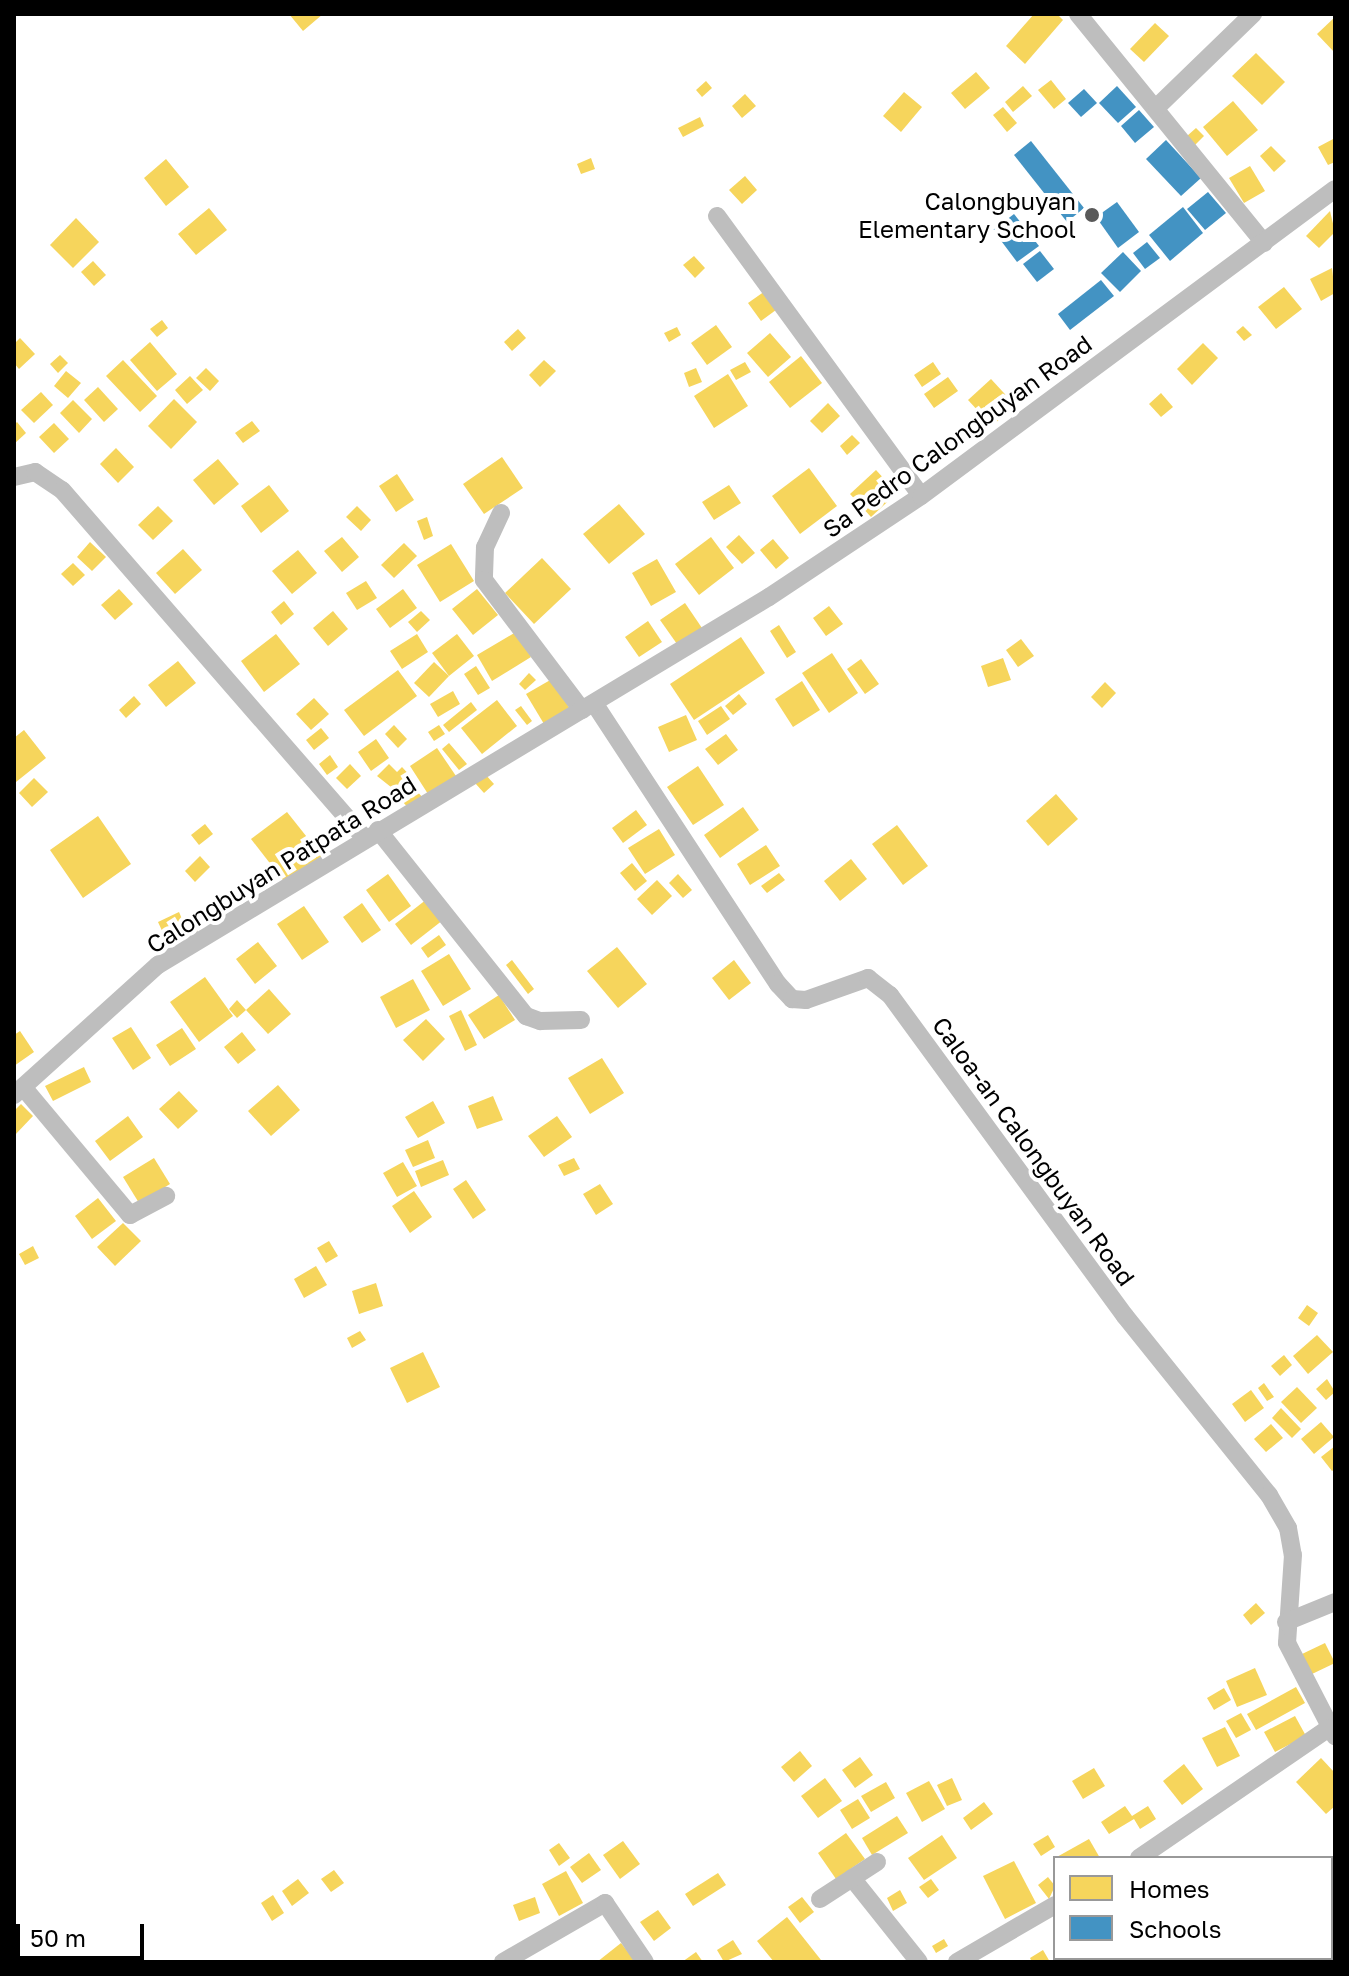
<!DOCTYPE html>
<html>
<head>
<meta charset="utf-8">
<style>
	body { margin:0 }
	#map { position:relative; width:1349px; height:1976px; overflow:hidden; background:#fff; font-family:"Golos Text",sans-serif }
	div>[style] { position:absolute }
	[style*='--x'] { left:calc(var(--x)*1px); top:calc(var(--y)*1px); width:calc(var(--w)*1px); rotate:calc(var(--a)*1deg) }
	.homes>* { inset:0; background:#f6d55c }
	.schools>* { inset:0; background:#4393c3 }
	.street>* { height:18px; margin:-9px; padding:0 9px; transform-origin:9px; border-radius:9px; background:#bebebe }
	.dots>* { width:22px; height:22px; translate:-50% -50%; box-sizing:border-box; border:4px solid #fff; border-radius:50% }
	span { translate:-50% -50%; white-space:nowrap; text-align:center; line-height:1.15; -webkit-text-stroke:8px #fff; paint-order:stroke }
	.poi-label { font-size:24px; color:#000 }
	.right { translate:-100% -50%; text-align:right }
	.street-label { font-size:24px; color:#000 }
	.frame { position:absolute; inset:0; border:16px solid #000; pointer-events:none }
	.legend { position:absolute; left:1053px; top:1856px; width:280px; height:104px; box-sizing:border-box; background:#fff; border:2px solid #999; margin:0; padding:10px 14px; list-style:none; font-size:24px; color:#000 }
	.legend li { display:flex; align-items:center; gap:16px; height:40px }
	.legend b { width:40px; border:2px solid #999 }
	.scale { position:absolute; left:16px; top:1924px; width:128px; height:36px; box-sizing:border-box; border:4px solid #000; border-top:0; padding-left:10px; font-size:24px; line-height:28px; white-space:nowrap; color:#000; -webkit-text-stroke:6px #fff; paint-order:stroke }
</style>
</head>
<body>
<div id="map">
	<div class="homes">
		<i style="clip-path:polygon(289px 14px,323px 14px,303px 31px)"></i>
		<i style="clip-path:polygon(1034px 14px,1057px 14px,1063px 20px,1025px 64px,1006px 46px)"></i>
		<i style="clip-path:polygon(1335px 17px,1335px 53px,1317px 34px)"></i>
		<i style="clip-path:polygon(1155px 23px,1169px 36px,1144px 62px,1130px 49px)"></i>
		<i style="clip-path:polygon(1256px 53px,1285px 82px,1262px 105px,1232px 76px)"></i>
		<i style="clip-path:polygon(976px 72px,990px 88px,965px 109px,951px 93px)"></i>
		<i style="clip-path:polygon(1051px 80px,1066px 99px,1054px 109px,1038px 90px)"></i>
		<i style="clip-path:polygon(706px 81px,712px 88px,702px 97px,696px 90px)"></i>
		<i style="clip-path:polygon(1023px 86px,1032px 96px,1013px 112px,1005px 102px)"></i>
		<i style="clip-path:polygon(904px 92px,922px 107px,901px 132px,883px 116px)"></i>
		<i style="clip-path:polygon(745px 94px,756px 106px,742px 118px,732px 106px)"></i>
		<i style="clip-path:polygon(1233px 101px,1258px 130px,1227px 156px,1203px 127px)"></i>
		<i style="clip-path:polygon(1003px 107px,1017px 123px,1007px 132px,993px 115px)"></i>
		<i style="clip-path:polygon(700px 117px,704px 126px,683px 137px,678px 128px)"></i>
		<i style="clip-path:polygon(1196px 128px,1204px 136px,1195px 145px,1187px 136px)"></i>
		<i style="clip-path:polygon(1335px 138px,1335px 162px,1328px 165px,1318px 147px)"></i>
		<i style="clip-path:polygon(1271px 146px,1286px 161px,1274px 172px,1260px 156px)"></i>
		<i style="clip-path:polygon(591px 158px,595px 169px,581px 174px,577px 164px)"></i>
		<i style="clip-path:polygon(166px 159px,189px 187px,166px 206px,144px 178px)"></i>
		<i style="clip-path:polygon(1250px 166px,1265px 191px,1244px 203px,1229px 178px)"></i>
		<i style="clip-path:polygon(745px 176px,757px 190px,742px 204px,729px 190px)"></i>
		<i style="clip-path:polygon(209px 208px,227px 230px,196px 255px,178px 234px)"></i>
		<i style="clip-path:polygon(1330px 211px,1335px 232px,1319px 248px,1306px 236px)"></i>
		<i style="clip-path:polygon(76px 218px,99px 242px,73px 268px,50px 245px)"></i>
		<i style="clip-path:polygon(694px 256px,705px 268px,695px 278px,683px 265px)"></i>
		<i style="clip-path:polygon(93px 261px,106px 275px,94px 286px,81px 272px)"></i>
		<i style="clip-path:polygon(1332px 268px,1335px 293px,1321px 301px,1310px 279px)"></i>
		<i style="clip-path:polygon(1284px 287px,1302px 309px,1276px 329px,1258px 307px)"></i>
		<i style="clip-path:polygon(768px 289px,780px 307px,761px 321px,748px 303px)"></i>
		<i style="clip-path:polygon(162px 320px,168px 328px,157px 337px,150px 329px)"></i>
		<i style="clip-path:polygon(716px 325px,732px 347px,707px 365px,691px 343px)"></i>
		<i style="clip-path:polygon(1243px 326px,1252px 335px,1244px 341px,1236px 332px)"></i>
		<i style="clip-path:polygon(677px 327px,681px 335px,669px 342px,664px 333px)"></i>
		<i style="clip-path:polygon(518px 329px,526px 338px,512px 351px,504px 342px)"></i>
		<i style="clip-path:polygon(770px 333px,791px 357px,768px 377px,747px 353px)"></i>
		<i style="clip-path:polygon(20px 338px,35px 354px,19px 369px,14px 363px,14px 344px)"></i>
		<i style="clip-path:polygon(150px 342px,177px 374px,157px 391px,130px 360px)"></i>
		<i style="clip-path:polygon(1203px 343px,1218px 358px,1192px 385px,1177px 369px)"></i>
		<i style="clip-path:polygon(60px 355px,68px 363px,58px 373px,50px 364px)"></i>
		<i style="clip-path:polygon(801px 356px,822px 383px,790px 408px,769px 382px)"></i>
		<i style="clip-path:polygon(123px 360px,157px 396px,140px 412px,106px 376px)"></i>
		<i style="clip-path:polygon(544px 360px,556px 371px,540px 387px,529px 375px)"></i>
		<i style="clip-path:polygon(745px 362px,751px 372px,736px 380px,730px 370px)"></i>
		<i style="clip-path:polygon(933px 362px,941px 374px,922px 387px,914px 375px)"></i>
		<i style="clip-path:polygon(206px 368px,219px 381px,210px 391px,196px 378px)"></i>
		<i style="clip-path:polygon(696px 368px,702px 382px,689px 387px,684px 373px)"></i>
		<i style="clip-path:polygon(66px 371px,81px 383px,68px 398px,54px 386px)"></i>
		<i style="clip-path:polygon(728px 374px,748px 406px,714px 428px,694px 396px)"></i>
		<i style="clip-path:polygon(190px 376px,203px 390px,187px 404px,175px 390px)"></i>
		<i style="clip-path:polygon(948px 377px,958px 391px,934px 408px,924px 394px)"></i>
		<i style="clip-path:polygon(991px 379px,1015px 405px,992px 426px,968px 400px)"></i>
		<i style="clip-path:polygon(98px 387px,118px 409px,104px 422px,84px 400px)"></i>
		<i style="clip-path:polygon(41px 392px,53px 405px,34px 423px,21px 410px)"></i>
		<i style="clip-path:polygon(1161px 393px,1173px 407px,1161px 417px,1149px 404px)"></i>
		<i style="clip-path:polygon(174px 399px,197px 422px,171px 449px,148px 426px)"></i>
		<i style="clip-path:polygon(73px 400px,92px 419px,79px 433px,60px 413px)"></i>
		<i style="clip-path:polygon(828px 403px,840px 416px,822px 433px,810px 421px)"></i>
		<i style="clip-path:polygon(252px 421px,260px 431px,243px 443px,235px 433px)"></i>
		<i style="clip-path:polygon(17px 422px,26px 433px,14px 444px,14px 425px)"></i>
		<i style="clip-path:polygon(54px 423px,69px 439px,54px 453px,39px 437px)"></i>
		<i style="clip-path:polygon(852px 435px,860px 443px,847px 455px,840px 446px)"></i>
		<i style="clip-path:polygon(116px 448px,134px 467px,118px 483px,100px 464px)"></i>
		<i style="clip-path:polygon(502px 457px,523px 488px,484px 514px,463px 484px)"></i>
		<i style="clip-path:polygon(218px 459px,239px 484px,214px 505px,193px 480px)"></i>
		<i style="clip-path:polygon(809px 468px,837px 506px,800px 534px,772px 496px)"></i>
		<i style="clip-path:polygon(876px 470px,897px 493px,871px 517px,850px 494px)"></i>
		<i style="clip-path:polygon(397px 474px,414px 500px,396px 512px,379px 486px)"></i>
		<i style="clip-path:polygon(269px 485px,289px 511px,261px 533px,241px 506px)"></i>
		<i style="clip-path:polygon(729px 485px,741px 503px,714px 520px,702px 502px)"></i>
		<i style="clip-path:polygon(619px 504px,645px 534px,609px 564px,583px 534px)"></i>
		<i style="clip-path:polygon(158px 506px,173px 521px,153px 540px,138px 525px)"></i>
		<i style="clip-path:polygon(357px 506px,371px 520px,361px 531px,346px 517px)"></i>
		<i style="clip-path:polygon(427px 517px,433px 536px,424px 540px,417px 521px)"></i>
		<i style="clip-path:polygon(739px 535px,755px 553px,742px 564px,726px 547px)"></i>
		<i style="clip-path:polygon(342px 537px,359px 557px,342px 572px,324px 551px)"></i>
		<i style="clip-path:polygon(711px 537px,734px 568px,699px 595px,675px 564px)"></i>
		<i style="clip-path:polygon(773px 539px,789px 558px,776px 569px,760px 550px)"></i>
		<i style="clip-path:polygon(90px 542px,106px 557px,92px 571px,77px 557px)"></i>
		<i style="clip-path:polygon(404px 543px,417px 556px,394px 578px,381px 565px)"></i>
		<i style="clip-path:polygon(451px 544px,474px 581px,440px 602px,417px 565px)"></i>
		<i style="clip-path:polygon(183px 549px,202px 570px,175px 594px,156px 573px)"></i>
		<i style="clip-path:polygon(298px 550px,317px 573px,292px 594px,272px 571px)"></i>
		<i style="clip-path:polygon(542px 558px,571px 589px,534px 624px,505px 593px)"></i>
		<i style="clip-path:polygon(657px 559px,676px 592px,651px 606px,632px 573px)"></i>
		<i style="clip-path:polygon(73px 563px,85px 575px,73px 586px,61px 574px)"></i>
		<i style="clip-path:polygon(366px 581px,377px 598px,357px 610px,346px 593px)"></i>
		<i style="clip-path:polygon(119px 589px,133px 604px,115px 620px,101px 605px)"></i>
		<i style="clip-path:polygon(403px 589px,417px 608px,390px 628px,376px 609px)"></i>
		<i style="clip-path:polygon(477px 589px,498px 615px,473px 635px,452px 609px)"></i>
		<i style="clip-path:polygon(284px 601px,294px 614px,281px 625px,271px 612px)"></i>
		<i style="clip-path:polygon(685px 603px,702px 628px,677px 644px,660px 620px)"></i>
		<i style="clip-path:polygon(829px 606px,843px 624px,826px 636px,813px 618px)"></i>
		<i style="clip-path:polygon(333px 611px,348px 629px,328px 646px,313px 628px)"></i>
		<i style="clip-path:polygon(421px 611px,430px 620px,417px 632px,408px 622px)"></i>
		<i style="clip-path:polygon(648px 621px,662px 642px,639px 657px,625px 637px)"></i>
		<i style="clip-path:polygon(779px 625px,796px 652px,787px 658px,770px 631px)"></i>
		<i style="clip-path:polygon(516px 632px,531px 657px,492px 681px,477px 655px)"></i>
		<i style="clip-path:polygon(276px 634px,300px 664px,264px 692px,241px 661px)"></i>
		<i style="clip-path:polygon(417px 634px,428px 652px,402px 669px,390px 651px)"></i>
		<i style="clip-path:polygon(457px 634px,474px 656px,449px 676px,432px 653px)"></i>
		<i style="clip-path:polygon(741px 637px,765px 673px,694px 720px,670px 684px)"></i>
		<i style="clip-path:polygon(1021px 639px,1034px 656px,1018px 667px,1006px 650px)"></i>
		<i style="clip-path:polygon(832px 653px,858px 693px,829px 713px,802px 673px)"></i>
		<i style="clip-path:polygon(1003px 658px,1011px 680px,988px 687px,981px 666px)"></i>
		<i style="clip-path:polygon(861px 659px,879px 684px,865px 694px,847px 669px)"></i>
		<i style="clip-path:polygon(178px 661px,196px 683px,166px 707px,148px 685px)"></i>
		<i style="clip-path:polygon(434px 662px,449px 676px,429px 697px,414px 683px)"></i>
		<i style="clip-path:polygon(476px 666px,490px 688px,478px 695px,464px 674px)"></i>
		<i style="clip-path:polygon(398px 670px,417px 696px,364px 736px,344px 710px)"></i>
		<i style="clip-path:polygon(529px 673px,536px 680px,525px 690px,519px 684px)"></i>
		<i style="clip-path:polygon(552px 679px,570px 709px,544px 724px,526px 694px)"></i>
		<i style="clip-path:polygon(802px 681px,820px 710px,793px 727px,775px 699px)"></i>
		<i style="clip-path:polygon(1105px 682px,1116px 693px,1102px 708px,1091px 697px)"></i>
		<i style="clip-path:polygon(453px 691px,460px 704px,438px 717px,430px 704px)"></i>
		<i style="clip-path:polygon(739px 694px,747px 704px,733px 715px,725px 706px)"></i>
		<i style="clip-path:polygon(134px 696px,141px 704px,126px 718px,119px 710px)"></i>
		<i style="clip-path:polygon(314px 698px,329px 714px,311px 730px,296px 714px)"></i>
		<i style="clip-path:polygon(497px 700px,517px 726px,482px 754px,461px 728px)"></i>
		<i style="clip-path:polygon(471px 702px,477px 710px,449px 732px,443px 725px)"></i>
		<i style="clip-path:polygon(521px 706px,532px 721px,527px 725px,515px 710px)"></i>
		<i style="clip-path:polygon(721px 706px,730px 719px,707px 735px,698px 721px)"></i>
		<i style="clip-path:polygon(686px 715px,697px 740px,669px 752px,658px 727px)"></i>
		<i style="clip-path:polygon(394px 725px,407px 739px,398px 748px,385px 734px)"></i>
		<i style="clip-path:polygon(439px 725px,445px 734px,434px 741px,428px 732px)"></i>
		<i style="clip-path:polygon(321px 728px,329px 738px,314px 750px,306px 740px)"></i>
		<i style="clip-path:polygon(24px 730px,46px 758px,16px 782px,14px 738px)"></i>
		<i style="clip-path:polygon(726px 734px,738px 750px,718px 765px,705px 749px)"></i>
		<i style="clip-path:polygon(376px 739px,389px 758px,371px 771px,358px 752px)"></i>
		<i style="clip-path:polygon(449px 743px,467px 764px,459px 770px,442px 749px)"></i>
		<i style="clip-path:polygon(437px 748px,456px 776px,428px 794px,410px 766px)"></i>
		<i style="clip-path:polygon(330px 755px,338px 767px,327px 775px,319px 764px)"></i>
		<i style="clip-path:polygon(350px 764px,361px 776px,347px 789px,336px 778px)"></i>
		<i style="clip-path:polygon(389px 764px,397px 772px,402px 767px,415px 781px,401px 795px,377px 776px)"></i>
		<i style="clip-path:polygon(698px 766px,724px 805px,693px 825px,667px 787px)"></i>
		<i style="clip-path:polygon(485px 774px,494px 784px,484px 793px,475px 783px)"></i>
		<i style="clip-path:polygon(34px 778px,48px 792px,32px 807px,19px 793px)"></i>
		<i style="clip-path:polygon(415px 789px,424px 799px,411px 811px,402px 801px)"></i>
		<i style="clip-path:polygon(1056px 794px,1078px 819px,1048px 846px,1026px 821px)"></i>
		<i style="clip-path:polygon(743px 807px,759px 830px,720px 858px,704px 835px)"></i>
		<i style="clip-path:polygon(636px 810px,647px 825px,623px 843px,612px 828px)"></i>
		<i style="clip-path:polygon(287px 812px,322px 856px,286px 884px,251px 839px)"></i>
		<i style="clip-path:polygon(98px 816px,131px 864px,83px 898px,50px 850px)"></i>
		<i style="clip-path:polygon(205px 824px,213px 834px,199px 845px,191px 835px)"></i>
		<i style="clip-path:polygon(897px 825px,928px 866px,903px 885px,872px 844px)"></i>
		<i style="clip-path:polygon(659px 829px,675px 855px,645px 874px,628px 848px)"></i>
		<i style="clip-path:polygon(766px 845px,780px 866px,750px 885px,737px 864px)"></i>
		<i style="clip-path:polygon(200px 856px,210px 867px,195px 882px,185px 871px)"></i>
		<i style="clip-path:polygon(851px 859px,867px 879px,840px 901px,824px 881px)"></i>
		<i style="clip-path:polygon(632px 863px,647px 881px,635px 891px,620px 873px)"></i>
		<i style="clip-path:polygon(779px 873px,785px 880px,767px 893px,761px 886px)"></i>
		<i style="clip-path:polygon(388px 874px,411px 906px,389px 922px,366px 890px)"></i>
		<i style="clip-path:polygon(678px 874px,692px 890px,683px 898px,669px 883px)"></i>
		<i style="clip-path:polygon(657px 880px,672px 896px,652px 915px,637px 899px)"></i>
		<i style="clip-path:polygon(427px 899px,443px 920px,411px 945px,395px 924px)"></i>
		<i style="clip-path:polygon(362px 903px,381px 930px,362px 943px,343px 917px)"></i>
		<i style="clip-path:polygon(304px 906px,329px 942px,302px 960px,277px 924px)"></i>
		<i style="clip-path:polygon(179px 912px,185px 926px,164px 935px,158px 922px)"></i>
		<i style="clip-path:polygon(199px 919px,206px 932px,192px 939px,186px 926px)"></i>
		<i style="clip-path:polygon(439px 935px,446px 945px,428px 958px,421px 948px)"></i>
		<i style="clip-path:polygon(258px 942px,277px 966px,255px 984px,236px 959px)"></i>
		<i style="clip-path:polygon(617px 947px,647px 984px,618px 1008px,587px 971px)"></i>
		<i style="clip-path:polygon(449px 954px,471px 989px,443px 1006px,421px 971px)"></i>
		<i style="clip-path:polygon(512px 960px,534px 989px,528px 994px,506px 965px)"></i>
		<i style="clip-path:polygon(734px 960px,751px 983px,729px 1000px,712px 978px)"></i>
		<i style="clip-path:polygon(205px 977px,233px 1016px,199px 1042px,170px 1002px)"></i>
		<i style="clip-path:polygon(413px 979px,430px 1010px,396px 1028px,380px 997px)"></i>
		<i style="clip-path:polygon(269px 989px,291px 1014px,268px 1034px,246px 1010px)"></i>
		<i style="clip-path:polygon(499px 995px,515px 1020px,484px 1039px,468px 1015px)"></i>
		<i style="clip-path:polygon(237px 1000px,246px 1010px,237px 1018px,229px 1009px)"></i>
		<i style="clip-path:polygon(461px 1010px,477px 1045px,465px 1051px,449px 1016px)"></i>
		<i style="clip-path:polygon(426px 1019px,445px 1039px,423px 1061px,403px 1040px)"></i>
		<i style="clip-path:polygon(131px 1027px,151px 1058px,133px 1070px,112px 1038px)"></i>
		<i style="clip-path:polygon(182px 1028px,196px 1049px,170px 1066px,156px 1045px)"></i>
		<i style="clip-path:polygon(20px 1031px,34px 1052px,14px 1066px,14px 1035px)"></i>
		<i style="clip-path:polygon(242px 1032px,256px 1050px,238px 1064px,224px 1047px)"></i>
		<i style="clip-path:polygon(602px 1058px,624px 1093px,590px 1114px,568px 1078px)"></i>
		<i style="clip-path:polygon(84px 1067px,91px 1082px,53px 1101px,45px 1086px)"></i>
		<i style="clip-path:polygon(278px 1085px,300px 1110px,271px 1136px,248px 1111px)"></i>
		<i style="clip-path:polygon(179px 1091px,198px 1111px,178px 1129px,159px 1109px)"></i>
		<i style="clip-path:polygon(493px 1096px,503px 1120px,477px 1129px,468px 1106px)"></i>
		<i style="clip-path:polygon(433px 1101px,445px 1123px,418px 1138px,405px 1117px)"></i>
		<i style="clip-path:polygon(21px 1104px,33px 1116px,14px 1136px,14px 1111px)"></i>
		<i style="clip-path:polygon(128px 1116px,143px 1137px,110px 1161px,95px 1141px)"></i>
		<i style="clip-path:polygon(557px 1116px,572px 1137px,544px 1157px,528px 1136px)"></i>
		<i style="clip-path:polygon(428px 1140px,435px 1158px,413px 1167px,405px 1150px)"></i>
		<i style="clip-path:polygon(154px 1158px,170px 1184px,139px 1203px,123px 1177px)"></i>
		<i style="clip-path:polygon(574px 1158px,580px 1169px,564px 1176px,558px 1165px)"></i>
		<i style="clip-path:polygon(443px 1160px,449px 1175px,421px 1187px,415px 1171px)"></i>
		<i style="clip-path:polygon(403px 1162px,417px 1186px,397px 1197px,383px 1173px)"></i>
		<i style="clip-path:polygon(466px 1180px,486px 1210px,473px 1219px,453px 1189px)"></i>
		<i style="clip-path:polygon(600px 1184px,613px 1204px,596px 1215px,583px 1194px)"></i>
		<i style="clip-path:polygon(414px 1191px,432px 1217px,410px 1233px,392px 1206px)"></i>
		<i style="clip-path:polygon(98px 1198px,116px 1221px,92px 1239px,75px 1216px)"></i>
		<i style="clip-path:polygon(123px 1223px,141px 1241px,115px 1266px,97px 1247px)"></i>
		<i style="clip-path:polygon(329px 1241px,338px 1256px,326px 1263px,317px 1248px)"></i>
		<i style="clip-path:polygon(33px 1246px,39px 1258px,25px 1265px,19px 1254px)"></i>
		<i style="clip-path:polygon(316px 1266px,327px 1285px,304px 1298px,294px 1279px)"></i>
		<i style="clip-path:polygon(376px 1283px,383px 1306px,359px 1314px,352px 1291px)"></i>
		<i style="clip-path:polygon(1307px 1305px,1318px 1313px,1309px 1326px,1298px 1318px)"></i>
		<i style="clip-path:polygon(360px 1331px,366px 1340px,352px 1348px,347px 1338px)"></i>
		<i style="clip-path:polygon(1317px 1335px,1333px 1352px,1308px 1374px,1293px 1356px)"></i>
		<i style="clip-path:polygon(423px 1352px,440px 1387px,407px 1403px,390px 1368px)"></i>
		<i style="clip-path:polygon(1284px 1355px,1292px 1365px,1280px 1376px,1271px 1366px)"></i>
		<i style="clip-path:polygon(1327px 1379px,1335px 1392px,1326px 1400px,1316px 1389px)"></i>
		<i style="clip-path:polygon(1264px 1383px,1274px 1397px,1267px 1401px,1258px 1388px)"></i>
		<i style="clip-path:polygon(1297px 1387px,1317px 1408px,1301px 1423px,1281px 1402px)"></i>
		<i style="clip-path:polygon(1251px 1390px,1264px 1408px,1245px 1422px,1232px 1404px)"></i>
		<i style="clip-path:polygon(1281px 1408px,1301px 1429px,1292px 1438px,1272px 1418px)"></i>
		<i style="clip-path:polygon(1321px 1422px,1334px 1437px,1314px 1454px,1301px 1439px)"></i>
		<i style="clip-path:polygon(1271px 1424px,1283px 1438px,1266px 1452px,1254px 1439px)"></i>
		<i style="clip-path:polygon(1335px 1446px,1335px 1469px,1332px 1471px,1321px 1457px)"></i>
		<i style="clip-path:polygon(1256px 1603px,1265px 1613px,1251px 1625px,1243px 1615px)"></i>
		<i style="clip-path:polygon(1325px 1643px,1335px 1663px,1312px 1674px,1302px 1654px)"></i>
		<i style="clip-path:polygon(1255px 1668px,1267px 1695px,1237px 1707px,1226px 1681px)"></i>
		<i style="clip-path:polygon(1296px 1687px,1305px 1703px,1256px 1730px,1247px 1714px)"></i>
		<i style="clip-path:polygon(1224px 1688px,1231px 1700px,1214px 1710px,1207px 1698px)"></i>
		<i style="clip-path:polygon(1241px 1713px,1251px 1730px,1236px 1738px,1226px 1721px)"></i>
		<i style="clip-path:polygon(1295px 1716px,1306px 1736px,1275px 1752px,1264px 1732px)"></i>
		<i style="clip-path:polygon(1225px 1727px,1240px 1756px,1217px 1767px,1202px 1738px)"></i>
		<i style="clip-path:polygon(800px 1751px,812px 1766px,794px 1782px,781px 1767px)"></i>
		<i style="clip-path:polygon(860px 1757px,873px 1775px,855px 1788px,842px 1770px)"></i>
		<i style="clip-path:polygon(1321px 1758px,1335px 1773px,1335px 1806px,1326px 1814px,1296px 1782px)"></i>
		<i style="clip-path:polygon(1184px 1764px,1203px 1789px,1182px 1805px,1163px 1781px)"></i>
		<i style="clip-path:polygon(1094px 1768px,1105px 1786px,1083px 1799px,1072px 1781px)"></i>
		<i style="clip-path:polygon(825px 1778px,842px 1801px,818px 1818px,801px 1796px)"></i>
		<i style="clip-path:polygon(952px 1778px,962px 1800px,947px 1806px,937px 1785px)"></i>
		<i style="clip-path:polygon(929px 1781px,945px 1809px,922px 1822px,906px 1793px)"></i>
		<i style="clip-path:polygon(886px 1782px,895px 1798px,871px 1812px,861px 1796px)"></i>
		<i style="clip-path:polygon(858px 1799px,870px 1818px,852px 1829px,840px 1810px)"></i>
		<i style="clip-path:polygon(984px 1802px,993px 1814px,971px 1830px,963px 1818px)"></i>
		<i style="clip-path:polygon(1125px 1806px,1132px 1816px,1148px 1806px,1156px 1819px,1140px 1829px,1134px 1819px,1109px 1834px,1101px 1822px)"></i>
		<i style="clip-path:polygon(897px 1816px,908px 1833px,872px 1855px,862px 1838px)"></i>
		<i style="clip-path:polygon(846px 1833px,865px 1859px,836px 1879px,818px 1853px)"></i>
		<i style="clip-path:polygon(942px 1835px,957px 1858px,924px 1880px,908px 1858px)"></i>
		<i style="clip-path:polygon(1048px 1835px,1055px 1847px,1041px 1856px,1033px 1844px)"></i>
		<i style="clip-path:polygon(1089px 1839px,1100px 1858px,1055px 1858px)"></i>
		<i style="clip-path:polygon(623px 1841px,640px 1864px,620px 1879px,603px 1855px)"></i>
		<i style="clip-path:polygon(559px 1843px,570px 1858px,559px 1866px,549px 1850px)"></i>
		<i style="clip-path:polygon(589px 1853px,601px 1870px,582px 1883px,570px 1867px)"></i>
		<i style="clip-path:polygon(1014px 1861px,1036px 1903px,1005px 1919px,983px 1876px)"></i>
		<i style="clip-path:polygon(334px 1870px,344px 1883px,331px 1892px,321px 1879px)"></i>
		<i style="clip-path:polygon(566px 1871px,583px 1903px,559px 1916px,542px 1884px)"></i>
		<i style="clip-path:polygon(718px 1873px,726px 1885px,693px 1906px,685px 1894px)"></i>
		<i style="clip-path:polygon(1048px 1877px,1055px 1886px,1049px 1899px,1038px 1885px)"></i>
		<i style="clip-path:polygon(298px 1879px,309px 1893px,292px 1906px,282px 1891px)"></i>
		<i style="clip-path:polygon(931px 1879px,939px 1890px,928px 1898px,919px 1887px)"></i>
		<i style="clip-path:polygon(900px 1890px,907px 1903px,893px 1911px,887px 1898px)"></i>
		<i style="clip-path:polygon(273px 1895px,284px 1913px,272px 1921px,261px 1903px)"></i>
		<i style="clip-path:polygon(535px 1897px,540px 1913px,519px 1921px,513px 1905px)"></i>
		<i style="clip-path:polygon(802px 1897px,814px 1912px,800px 1923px,788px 1907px)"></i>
		<i style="clip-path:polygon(658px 1910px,671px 1928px,654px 1941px,640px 1922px)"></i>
		<i style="clip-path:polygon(787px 1917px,821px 1960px,817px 1962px,774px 1962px,757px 1941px)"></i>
		<i style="clip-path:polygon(944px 1939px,948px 1946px,936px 1953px,932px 1946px)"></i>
		<i style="clip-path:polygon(733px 1940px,742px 1954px,724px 1962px,717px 1950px)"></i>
		<i style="clip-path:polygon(621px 1943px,636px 1962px,597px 1962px)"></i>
		<i style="clip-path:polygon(1043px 1950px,1050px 1962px,1032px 1962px,1030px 1958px)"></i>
		<i style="clip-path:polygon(696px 1952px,703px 1962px,682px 1962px)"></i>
		<i style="clip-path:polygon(1058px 1958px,1094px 1958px,1088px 1962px)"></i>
	</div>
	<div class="schools">
		<i style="clip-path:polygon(1117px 86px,1136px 107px,1118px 123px,1099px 103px)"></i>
		<i style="clip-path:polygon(1084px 89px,1097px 103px,1081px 117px,1068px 103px)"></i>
		<i style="clip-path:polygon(1139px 110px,1154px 127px,1135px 143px,1121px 126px)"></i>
		<i style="clip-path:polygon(1166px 140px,1201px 178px,1181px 196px,1146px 159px)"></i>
		<i style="clip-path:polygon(1031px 141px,1084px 208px,1067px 222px,1014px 155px)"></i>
		<i style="clip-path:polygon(1208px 192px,1226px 213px,1205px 230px,1187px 209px)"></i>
		<i style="clip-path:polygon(1117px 202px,1139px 232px,1118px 248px,1096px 217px)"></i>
		<i style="clip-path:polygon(1183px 207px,1203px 233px,1170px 261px,1149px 235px)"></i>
		<i style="clip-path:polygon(1014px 214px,1039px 246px,1017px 262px,993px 230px)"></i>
		<i style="clip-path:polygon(1147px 242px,1160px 258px,1145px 269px,1133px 253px)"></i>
		<i style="clip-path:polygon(1040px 251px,1054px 269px,1037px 282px,1023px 264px)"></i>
		<i style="clip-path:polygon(1123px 252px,1141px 271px,1120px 292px,1101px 273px)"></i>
		<i style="clip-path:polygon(1101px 280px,1114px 296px,1070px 330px,1058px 314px)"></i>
	</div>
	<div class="street">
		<i style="--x:1078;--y:14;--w:295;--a:50.9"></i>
		<i style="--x:1157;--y:107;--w:134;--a:-44.1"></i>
		<i style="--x:717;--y:216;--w:346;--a:53.9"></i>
		<i style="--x:14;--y:477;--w:22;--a:-13"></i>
		<i style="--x:35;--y:472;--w:32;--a:34"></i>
		<i style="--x:62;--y:490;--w:461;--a:49"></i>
		<i style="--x:501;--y:513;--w:38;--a:115"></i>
		<i style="--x:485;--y:547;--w:33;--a:92"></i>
		<i style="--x:484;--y:580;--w:163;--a:53"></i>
		<i style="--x:594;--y:703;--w:336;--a:56.8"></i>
		<i style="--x:778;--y:984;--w:21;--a:47"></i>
		<i style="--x:792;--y:999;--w:14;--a:4"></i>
		<i style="--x:806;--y:1000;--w:66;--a:-19.5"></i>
		<i style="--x:868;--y:978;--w:28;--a:38"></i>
		<i style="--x:890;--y:995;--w:398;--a:53.8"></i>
		<i style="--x:1125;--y:1316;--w:230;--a:51.2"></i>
		<i style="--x:1269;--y:1495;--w:38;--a:60"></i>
		<i style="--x:1288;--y:1528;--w:27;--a:80"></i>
		<i style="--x:1293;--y:1555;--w:88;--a:93.9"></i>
		<i style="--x:1287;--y:1643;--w:105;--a:62.7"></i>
		<i style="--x:378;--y:830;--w:238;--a:51.5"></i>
		<i style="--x:526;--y:1016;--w:15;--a:20"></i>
		<i style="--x:540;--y:1021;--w:41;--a:-1.4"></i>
		<i style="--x:23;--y:1087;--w:167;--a:50.1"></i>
		<i style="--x:130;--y:1215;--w:41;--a:-27.8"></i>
		<i style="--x:14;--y:1095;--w:194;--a:-42.1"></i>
		<i style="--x:158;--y:965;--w:713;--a:-31.06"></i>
		<i style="--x:769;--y:597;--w:182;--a:-33.6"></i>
		<i style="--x:921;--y:496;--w:515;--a:-36.56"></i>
		<i style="--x:1286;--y:1622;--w:53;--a:-22.2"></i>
		<i style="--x:1139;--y:1858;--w:230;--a:-34.4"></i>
		<i style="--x:852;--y:1878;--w:107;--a:51.4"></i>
		<i style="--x:820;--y:1899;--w:68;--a:-33"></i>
		<i style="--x:503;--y:1962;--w:118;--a:-30"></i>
		<i style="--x:605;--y:1903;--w:71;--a:55.9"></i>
		<i style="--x:957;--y:1962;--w:113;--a:-30.2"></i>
	</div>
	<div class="dots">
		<i style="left:1092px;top:215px;background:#595959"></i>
	</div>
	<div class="poi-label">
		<span class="right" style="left:1076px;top:215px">Calongbuyan<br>Elementary School</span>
	</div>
	<div class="street-label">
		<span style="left:957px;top:436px;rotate:-36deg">Sa Pedro Calongbuyan Road</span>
		<span style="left:281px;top:864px;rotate:-32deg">Calongbuyan Patpata Road</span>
		<span style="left:1034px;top:1151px;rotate:54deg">Caloa-an Calongbuyan Road</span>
	</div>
	<div class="frame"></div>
	<ul class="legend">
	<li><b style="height:22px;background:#f6d55c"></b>Homes</li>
	<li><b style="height:22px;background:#4393c3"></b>Schools</li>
	</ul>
	<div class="scale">50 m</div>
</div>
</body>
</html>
